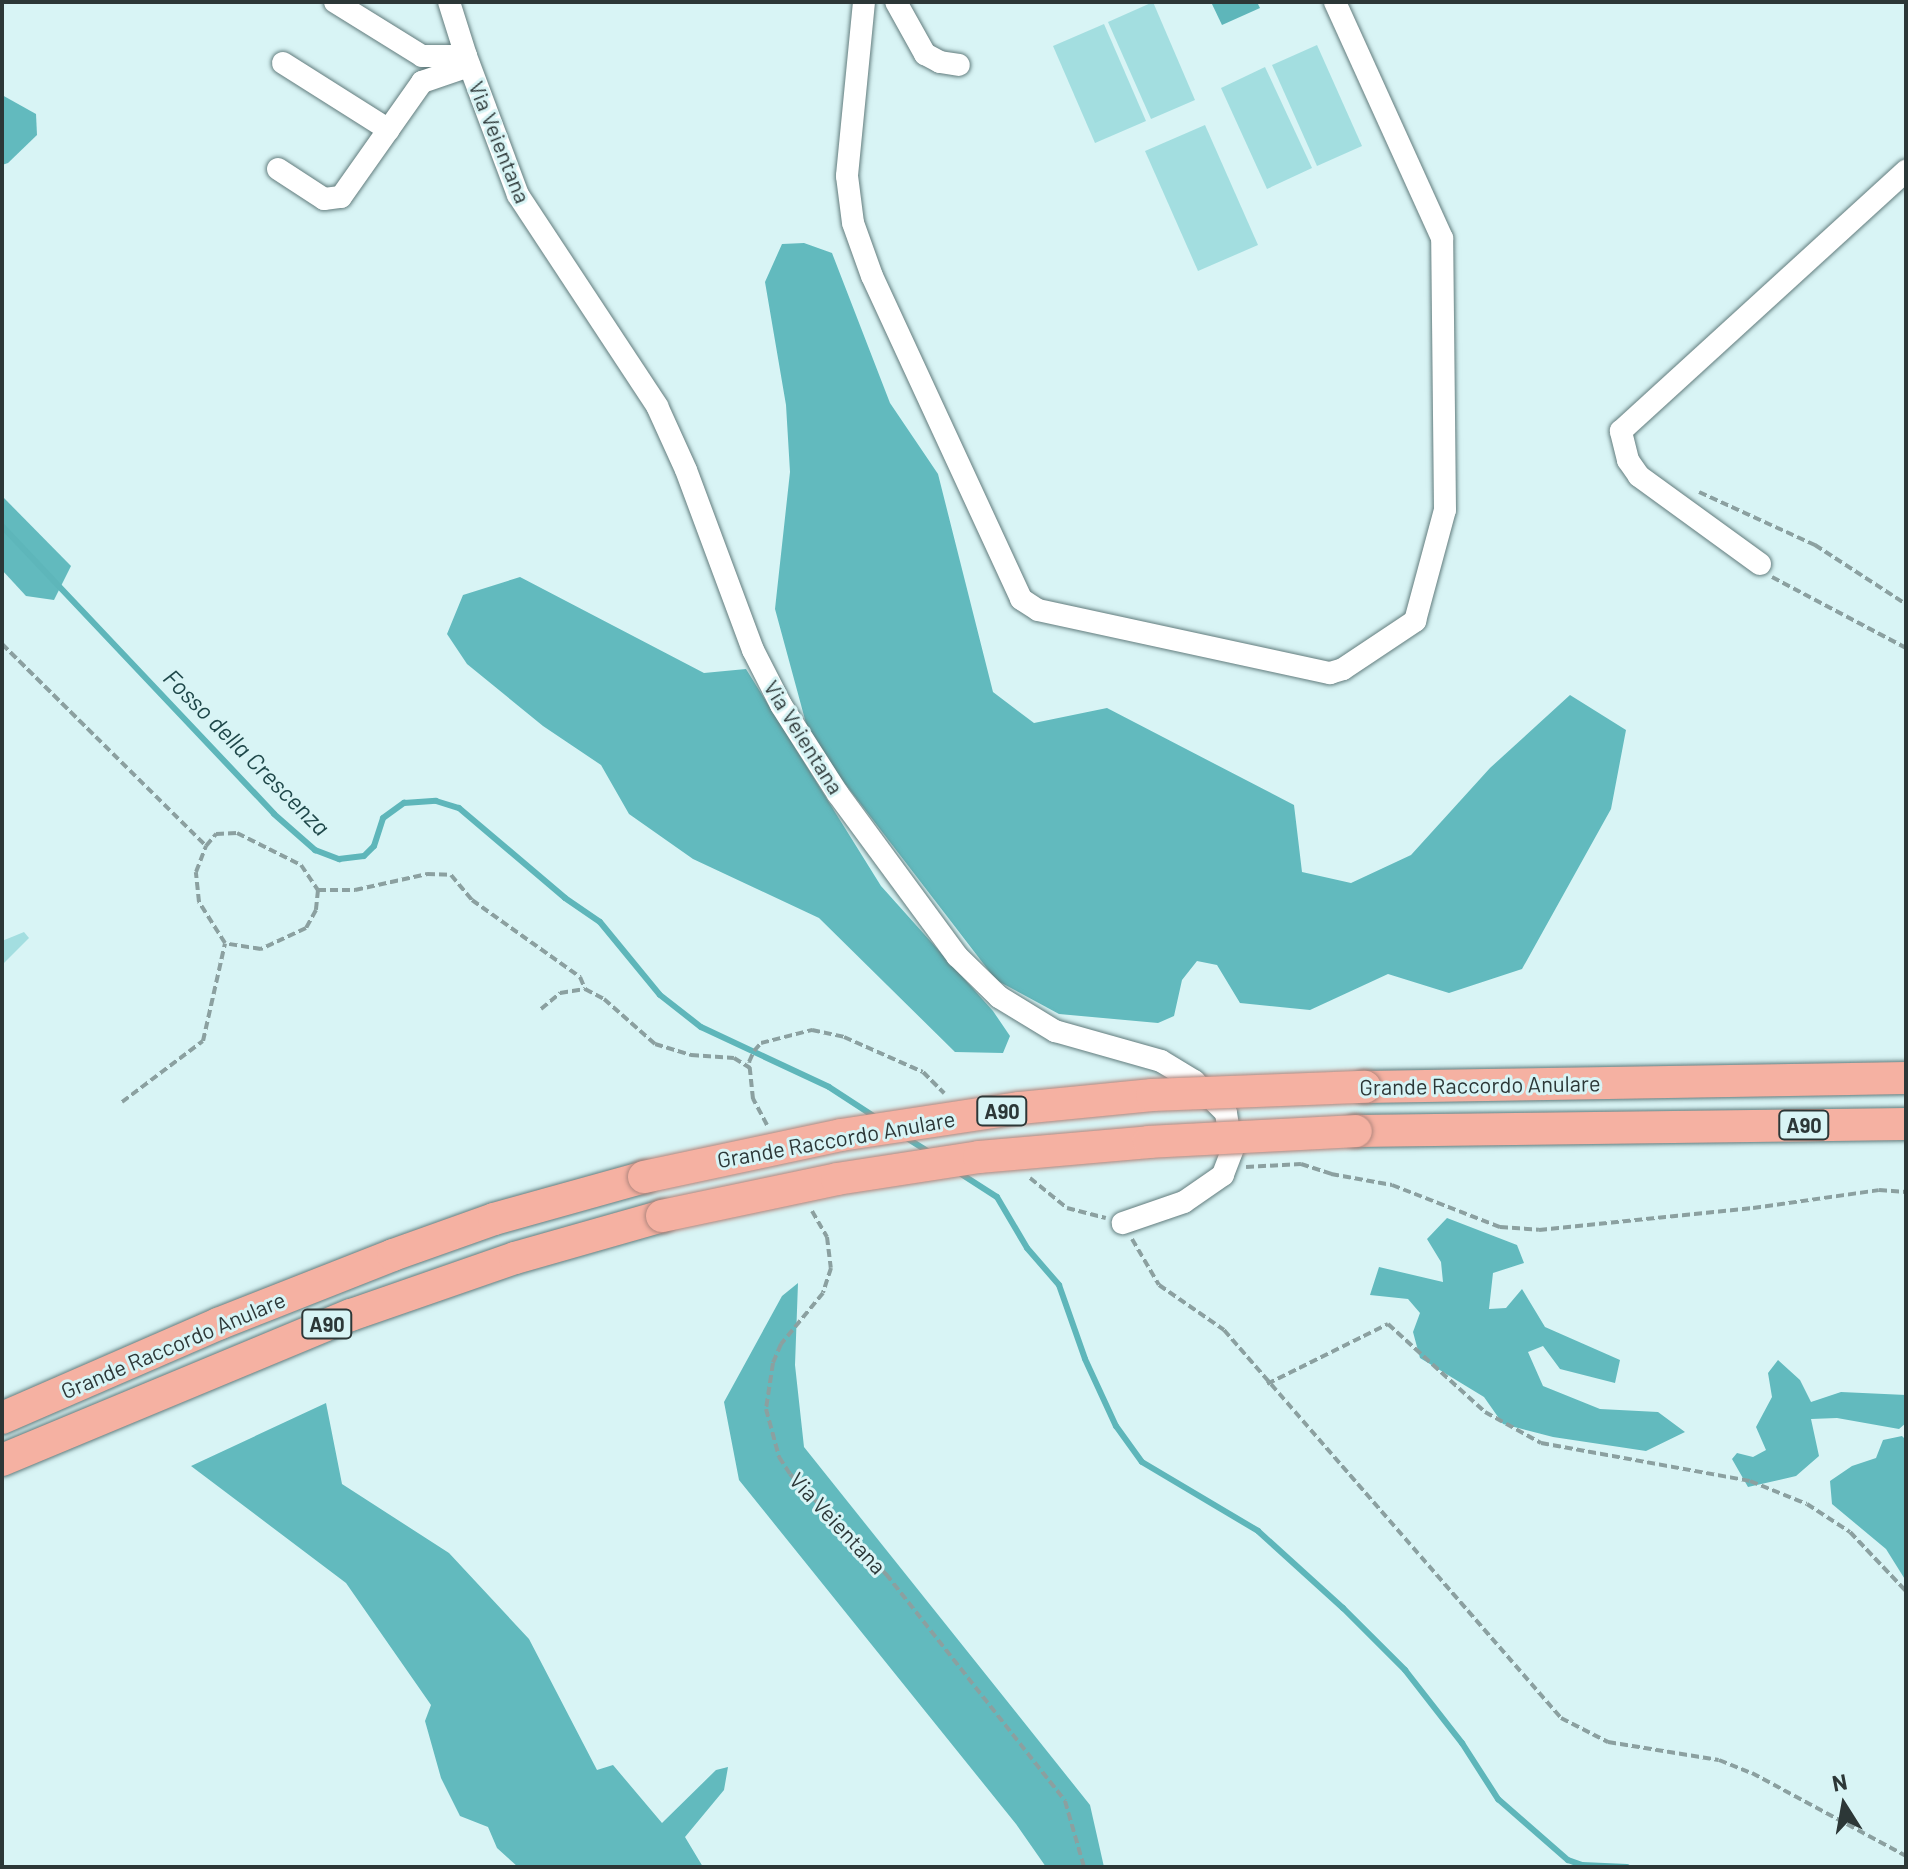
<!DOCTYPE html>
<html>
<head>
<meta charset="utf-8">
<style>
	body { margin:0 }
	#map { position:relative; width:1908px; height:1869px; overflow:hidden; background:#d8f4f5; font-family:Barlow,sans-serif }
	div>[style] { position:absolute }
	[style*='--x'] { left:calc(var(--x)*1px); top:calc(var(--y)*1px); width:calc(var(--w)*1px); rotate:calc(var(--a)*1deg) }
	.green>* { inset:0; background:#a3dee0 }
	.forest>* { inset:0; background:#62babe }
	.water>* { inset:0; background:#5eb6ba }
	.stream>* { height:6px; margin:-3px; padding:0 3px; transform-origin:3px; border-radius:3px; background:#5eb6ba }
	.path>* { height:4px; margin-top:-2px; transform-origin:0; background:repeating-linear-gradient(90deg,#8ba0a0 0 8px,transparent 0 12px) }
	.roads { filter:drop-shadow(0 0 2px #627c7d) drop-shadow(0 0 2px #627c7d) }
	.minor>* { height:22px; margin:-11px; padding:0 11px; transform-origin:11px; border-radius:11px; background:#fff }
	.highway>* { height:32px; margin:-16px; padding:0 16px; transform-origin:16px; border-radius:16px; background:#f5b1a2 }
	.bridges { filter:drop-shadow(0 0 2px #af867d) drop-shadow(0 0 2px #af867d) }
	.highway-bridge>* { height:32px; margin:-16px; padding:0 16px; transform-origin:16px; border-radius:16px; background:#f5b1a2 }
	span { translate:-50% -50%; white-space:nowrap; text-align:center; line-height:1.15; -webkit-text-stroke:6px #d8f4f5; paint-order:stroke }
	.shield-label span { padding:2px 6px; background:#d8f4f5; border:2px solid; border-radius:6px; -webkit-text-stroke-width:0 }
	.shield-label { font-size:20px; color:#2c3737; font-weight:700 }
	.street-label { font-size:22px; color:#2c3737 }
	.water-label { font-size:24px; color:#1e4749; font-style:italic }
	.frame { position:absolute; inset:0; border:4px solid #2c3737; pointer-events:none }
	.north { position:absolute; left:1804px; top:1765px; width:80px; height:80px; -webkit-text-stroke:6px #d8f4f5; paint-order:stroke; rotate:349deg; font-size:22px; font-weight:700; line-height:32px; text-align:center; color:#2c3737 }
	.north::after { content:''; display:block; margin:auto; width:28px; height:36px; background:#2c3737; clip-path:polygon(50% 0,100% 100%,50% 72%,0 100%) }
</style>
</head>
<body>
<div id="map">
	<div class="green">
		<i style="clip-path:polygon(1153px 2px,1195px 100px,1151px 119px,1108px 22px)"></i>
		<i style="clip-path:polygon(1104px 24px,1146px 121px,1095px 143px,1053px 46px)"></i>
		<i style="clip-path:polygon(1317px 45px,1362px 146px,1317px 166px,1272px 65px)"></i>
		<i style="clip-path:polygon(1265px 67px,1312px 168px,1267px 189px,1221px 88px)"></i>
		<i style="clip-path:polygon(1205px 125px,1258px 245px,1198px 271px,1145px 151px)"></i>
		<i style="clip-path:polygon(24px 932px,29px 938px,2px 965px,2px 941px)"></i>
	</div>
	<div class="forest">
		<i style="clip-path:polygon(2px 95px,36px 114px,37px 135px,8px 163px,2px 165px)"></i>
		<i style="clip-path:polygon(804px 243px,832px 253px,890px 403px,938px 474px,993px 692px,1034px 723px,1107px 708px,1294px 805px,1302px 872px,1351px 883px,1411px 855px,1490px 768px,1570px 695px,1626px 730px,1611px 809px,1522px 969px,1449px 993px,1388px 974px,1310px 1010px,1240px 1003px,1217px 965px,1197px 961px,1182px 980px,1174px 1016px,1158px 1023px,1059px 1014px,996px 980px,810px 738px,775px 609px,790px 472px,786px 405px,765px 282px,782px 244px)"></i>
		<i style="clip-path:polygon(2px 496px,71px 566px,54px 600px,26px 596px,2px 570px)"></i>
		<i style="clip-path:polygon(520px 577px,704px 673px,746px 669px,881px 886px,993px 1011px,1010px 1036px,1003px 1053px,955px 1052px,819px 918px,693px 859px,629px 814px,601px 765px,543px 726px,467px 664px,447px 634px,463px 595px)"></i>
		<i style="clip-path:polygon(1447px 1218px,1517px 1245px,1524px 1263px,1493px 1273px,1489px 1309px,1506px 1308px,1522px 1289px,1545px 1327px,1620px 1360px,1615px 1383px,1560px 1369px,1543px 1346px,1528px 1352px,1543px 1386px,1600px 1409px,1658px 1412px,1685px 1432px,1646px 1451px,1553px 1437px,1503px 1424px,1484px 1397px,1420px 1358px,1413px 1332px,1420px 1313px,1408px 1299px,1370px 1295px,1379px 1267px,1443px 1282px,1441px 1262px,1427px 1239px)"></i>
		<i style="clip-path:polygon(798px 1283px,795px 1365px,804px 1447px,1090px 1805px,1104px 1867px,1046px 1867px,1016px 1824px,739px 1480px,724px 1402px,782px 1296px)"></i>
		<i style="clip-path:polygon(1778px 1360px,1800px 1380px,1811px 1402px,1841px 1392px,1906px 1395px,1906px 1423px,1899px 1429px,1837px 1418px,1811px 1419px,1819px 1456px,1796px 1476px,1748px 1487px,1732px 1459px,1737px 1453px,1753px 1457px,1766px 1450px,1756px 1427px,1772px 1397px,1768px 1373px)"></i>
		<i style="clip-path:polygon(326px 1403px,342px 1484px,449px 1553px,529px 1639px,597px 1770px,613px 1765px,662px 1823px,716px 1770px,728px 1767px,724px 1790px,685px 1837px,703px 1867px,518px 1867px,497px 1848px,488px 1827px,460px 1816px,441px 1778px,425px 1721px,431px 1705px,346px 1583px,191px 1466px)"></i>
		<i style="clip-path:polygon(1902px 1436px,1906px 1440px,1906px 1581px,1886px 1549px,1832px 1504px,1830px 1481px,1852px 1466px,1876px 1458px,1883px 1440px)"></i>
	</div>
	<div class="water">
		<i style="clip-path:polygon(1211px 2px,1257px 2px,1260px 8px,1222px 25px)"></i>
	</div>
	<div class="stream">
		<i style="--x:2;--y:526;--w:396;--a:46.6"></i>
		<i style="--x:274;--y:814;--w:55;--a:41.3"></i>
		<i style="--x:315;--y:850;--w:26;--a:21"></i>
		<i style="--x:339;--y:859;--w:25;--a:-7"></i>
		<i style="--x:364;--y:856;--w:14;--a:-45"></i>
		<i style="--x:374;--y:846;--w:29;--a:-72"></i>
		<i style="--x:383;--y:818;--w:26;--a:-36"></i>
		<i style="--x:404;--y:803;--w:32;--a:-4"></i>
		<i style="--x:436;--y:801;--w:24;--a:17"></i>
		<i style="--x:459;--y:808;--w:139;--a:40.3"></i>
		<i style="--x:565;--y:898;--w:42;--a:34.4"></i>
		<i style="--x:600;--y:922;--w:94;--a:50.6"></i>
		<i style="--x:660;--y:995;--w:52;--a:38"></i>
		<i style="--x:701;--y:1027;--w:141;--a:25.1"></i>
		<i style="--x:829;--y:1087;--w:55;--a:33.1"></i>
		<i style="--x:905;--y:1137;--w:28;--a:32"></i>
		<i style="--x:958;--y:1172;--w:46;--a:32.7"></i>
		<i style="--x:997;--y:1197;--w:59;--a:59.5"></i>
		<i style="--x:1027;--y:1248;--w:49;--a:49.1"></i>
		<i style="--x:1059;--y:1285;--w:78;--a:70.6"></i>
		<i style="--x:1085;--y:1359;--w:74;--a:65.2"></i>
		<i style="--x:1116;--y:1426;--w:44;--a:54.2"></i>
		<i style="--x:1142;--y:1462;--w:135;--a:30.7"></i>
		<i style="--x:1258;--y:1531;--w:115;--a:42.2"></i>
		<i style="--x:1343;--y:1608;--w:88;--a:45"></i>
		<i style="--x:1405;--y:1670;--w:93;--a:52"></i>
		<i style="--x:1462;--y:1743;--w:67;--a:57.3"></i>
		<i style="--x:1498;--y:1799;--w:93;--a:41.1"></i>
		<i style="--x:1568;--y:1860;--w:15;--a:20"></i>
		<i style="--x:1582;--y:1865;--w:45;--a:2.5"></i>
	</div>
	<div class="path">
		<i style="--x:1699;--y:492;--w:128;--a:24.6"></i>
		<i style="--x:1815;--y:545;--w:108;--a:33"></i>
		<i style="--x:1772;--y:577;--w:152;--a:27.9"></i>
		<i style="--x:2;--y:644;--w:287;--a:44.7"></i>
		<i style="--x:237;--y:833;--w:72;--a:26.6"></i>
		<i style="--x:301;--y:865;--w:30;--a:56"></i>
		<i style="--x:318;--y:890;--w:20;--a:96"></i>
		<i style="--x:316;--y:910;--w:21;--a:119"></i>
		<i style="--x:306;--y:928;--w:50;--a:155"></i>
		<i style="--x:261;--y:949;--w:36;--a:-171"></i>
		<i style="--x:225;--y:943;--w:49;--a:-122.4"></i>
		<i style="--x:199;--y:902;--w:30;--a:-96"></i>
		<i style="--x:196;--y:872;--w:28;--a:-69"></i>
		<i style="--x:206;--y:846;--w:16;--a:-50"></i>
		<i style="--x:216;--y:834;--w:21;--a:-3"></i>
		<i style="--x:318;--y:890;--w:37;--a:0"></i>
		<i style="--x:355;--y:890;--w:74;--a:-12.5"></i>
		<i style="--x:427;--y:874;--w:24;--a:2"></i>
		<i style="--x:451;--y:875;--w:33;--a:50"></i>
		<i style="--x:472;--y:900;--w:133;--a:35.5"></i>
		<i style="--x:580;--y:977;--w:13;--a:67"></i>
		<i style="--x:541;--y:1009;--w:25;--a:-40"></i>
		<i style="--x:560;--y:993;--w:25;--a:-9"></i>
		<i style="--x:585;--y:989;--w:21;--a:28"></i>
		<i style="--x:604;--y:999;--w:68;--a:41.4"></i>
		<i style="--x:655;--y:1044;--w:38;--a:17"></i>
		<i style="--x:691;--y:1055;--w:43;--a:4"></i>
		<i style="--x:734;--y:1058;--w:19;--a:32"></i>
		<i style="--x:122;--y:1102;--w:101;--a:-37"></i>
		<i style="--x:203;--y:1041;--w:100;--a:-77.3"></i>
		<i style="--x:767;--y:1125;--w:30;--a:-118"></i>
		<i style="--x:753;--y:1099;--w:37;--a:-96"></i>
		<i style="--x:749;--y:1062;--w:12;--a:-66"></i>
		<i style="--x:754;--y:1051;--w:11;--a:-49"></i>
		<i style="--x:761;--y:1043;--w:53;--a:-14.3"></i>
		<i style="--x:812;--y:1030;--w:33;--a:12"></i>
		<i style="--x:844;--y:1037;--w:86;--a:23.9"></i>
		<i style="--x:923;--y:1072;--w:30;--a:45"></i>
		<i style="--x:1246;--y:1167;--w:55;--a:-3.1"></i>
		<i style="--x:1301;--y:1164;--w:32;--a:18"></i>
		<i style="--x:1331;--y:1174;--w:62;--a:10.2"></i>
		<i style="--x:1392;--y:1185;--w:116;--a:21.3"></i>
		<i style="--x:1500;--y:1227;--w:39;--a:4"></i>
		<i style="--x:1539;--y:1230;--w:215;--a:-5.9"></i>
		<i style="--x:1753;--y:1208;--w:127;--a:-8.1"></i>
		<i style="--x:1879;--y:1190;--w:27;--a:4"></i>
		<i style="--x:1030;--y:1178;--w:48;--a:39"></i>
		<i style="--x:1067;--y:1208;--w:40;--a:14.4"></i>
		<i style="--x:812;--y:1211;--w:30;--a:60"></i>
		<i style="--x:827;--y:1237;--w:31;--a:83"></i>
		<i style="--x:831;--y:1268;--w:26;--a:108"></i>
		<i style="--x:823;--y:1293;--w:66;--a:129.5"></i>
		<i style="--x:781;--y:1344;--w:21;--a:113"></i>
		<i style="--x:773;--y:1363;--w:47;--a:98.7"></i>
		<i style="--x:766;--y:1409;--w:50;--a:74.8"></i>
		<i style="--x:779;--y:1457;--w:20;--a:57"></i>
		<i style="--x:790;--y:1474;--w:139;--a:46.2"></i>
		<i style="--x:886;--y:1574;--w:289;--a:51.7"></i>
		<i style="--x:1065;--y:1801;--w:69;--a:73.9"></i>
		<i style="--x:1132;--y:1239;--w:53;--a:59.6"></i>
		<i style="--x:1159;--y:1285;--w:79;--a:34.7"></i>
		<i style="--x:1224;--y:1330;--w:514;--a:49.02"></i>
		<i style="--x:1561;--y:1718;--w:53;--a:27.1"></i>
		<i style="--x:1608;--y:1742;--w:112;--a:9.2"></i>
		<i style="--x:1719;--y:1760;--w:35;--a:22"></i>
		<i style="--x:1752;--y:1773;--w:175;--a:28.3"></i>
		<i style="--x:1267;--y:1384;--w:135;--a:-26.4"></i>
		<i style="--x:1388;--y:1324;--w:131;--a:42.2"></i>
		<i style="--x:1485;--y:1412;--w:64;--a:29"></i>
		<i style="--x:1541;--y:1443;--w:212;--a:10.3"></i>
		<i style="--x:1750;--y:1481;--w:61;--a:22"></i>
		<i style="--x:1807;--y:1504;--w:51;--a:33.1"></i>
		<i style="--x:1850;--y:1532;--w:81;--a:46.5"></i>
	</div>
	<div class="roads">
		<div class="minor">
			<i style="--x:335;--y:2;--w:102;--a:31.8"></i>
			<i style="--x:422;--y:56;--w:44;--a:0"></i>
			<i style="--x:449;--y:2;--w:57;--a:72.5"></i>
			<i style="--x:466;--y:56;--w:148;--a:69.5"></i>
			<i style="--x:518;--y:195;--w:253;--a:56.6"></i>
			<i style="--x:657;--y:406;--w:70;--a:65.6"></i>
			<i style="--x:686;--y:470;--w:192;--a:69.6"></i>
			<i style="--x:753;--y:650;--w:62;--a:63"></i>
			<i style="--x:781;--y:705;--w:106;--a:57.4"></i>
			<i style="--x:838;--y:794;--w:201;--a:53.7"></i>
			<i style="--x:957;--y:956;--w:59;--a:44.3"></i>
			<i style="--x:999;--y:997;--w:66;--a:31.3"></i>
			<i style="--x:1055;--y:1031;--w:110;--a:15.8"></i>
			<i style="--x:1161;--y:1061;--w:39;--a:31"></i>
			<i style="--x:1194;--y:1081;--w:45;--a:45"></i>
			<i style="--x:1226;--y:1113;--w:38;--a:81"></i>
			<i style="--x:1232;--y:1151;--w:26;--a:111"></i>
			<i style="--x:1223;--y:1175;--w:47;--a:145.3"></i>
			<i style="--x:1184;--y:1202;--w:65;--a:161"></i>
			<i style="--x:864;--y:2;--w:175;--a:95.6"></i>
			<i style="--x:847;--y:176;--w:47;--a:82.7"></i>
			<i style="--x:853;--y:223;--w:56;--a:70.3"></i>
			<i style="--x:872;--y:276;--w:356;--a:65.2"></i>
			<i style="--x:1021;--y:599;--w:20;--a:33"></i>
			<i style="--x:1038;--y:610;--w:299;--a:12.2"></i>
			<i style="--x:1330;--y:673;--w:14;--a:-17"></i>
			<i style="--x:1343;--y:669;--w:87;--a:-33.7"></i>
			<i style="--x:1415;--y:621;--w:115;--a:-74.9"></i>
			<i style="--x:1445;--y:510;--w:272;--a:-90.6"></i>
			<i style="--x:1442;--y:238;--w:259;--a:-114.4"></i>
			<i style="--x:896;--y:2;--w:60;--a:60.9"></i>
			<i style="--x:925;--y:54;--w:17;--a:28"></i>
			<i style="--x:940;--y:62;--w:19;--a:9"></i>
			<i style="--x:283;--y:63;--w:125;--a:32.3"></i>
			<i style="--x:278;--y:169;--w:55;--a:33.1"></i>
			<i style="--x:324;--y:199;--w:17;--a:-7"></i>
			<i style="--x:341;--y:197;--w:141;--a:-54.8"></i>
			<i style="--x:422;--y:82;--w:50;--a:-18.8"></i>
			<i style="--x:1760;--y:564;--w:150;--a:-144"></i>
			<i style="--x:1639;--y:476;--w:19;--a:-125"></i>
			<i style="--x:1628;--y:460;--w:30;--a:-104"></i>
			<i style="--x:1621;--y:431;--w:386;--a:-42.4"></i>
		</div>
		<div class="highway">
			<i style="--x:1365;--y:1087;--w:541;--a:-0.95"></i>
			<i style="--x:1356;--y:1131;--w:550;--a:-0.73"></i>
			<i style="--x:2;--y:1418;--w:236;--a:-23.5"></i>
			<i style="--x:218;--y:1324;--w:188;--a:-21.5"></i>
			<i style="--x:393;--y:1255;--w:107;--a:-19.6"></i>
			<i style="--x:494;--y:1219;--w:156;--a:-15.6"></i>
			<i style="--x:2;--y:1460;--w:378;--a:-22.6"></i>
			<i style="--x:351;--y:1315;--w:174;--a:-19.2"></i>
			<i style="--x:515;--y:1258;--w:153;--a:-15.9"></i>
		</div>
	</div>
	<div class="bridges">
		<div class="highway-bridge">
			<i style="--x:644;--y:1177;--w:201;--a:-12"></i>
			<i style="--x:841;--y:1135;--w:181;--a:-8.6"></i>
			<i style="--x:1020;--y:1108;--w:133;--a:-5.6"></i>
			<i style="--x:1152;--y:1095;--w:213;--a:-2.2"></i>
			<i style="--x:662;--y:1216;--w:179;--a:-11.9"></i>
			<i style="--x:837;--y:1179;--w:144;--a:-8.8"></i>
			<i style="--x:979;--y:1157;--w:171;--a:-5"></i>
			<i style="--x:1149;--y:1142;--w:207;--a:-3"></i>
		</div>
	</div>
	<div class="shield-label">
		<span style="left:1002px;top:1111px">A90</span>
		<span style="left:1804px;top:1125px">A90</span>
		<span style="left:327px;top:1324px">A90</span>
	</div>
	<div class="street-label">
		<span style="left:500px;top:142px;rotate:68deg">Via Veientana</span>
		<span style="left:804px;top:737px;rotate:58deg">Via Veientana</span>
		<span style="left:1480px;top:1085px;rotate:-1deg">Grande Raccordo Anulare</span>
		<span style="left:836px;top:1139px;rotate:-10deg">Grande Raccordo Anulare</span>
		<span style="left:173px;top:1345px;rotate:-23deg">Grande Raccordo Anulare</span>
		<span style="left:838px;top:1523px;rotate:47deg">Via Veientana</span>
	</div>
	<div class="water-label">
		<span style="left:247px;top:752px;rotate:45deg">Fosso della Crescenza</span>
	</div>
	<div class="frame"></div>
	<div class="north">N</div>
</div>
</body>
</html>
